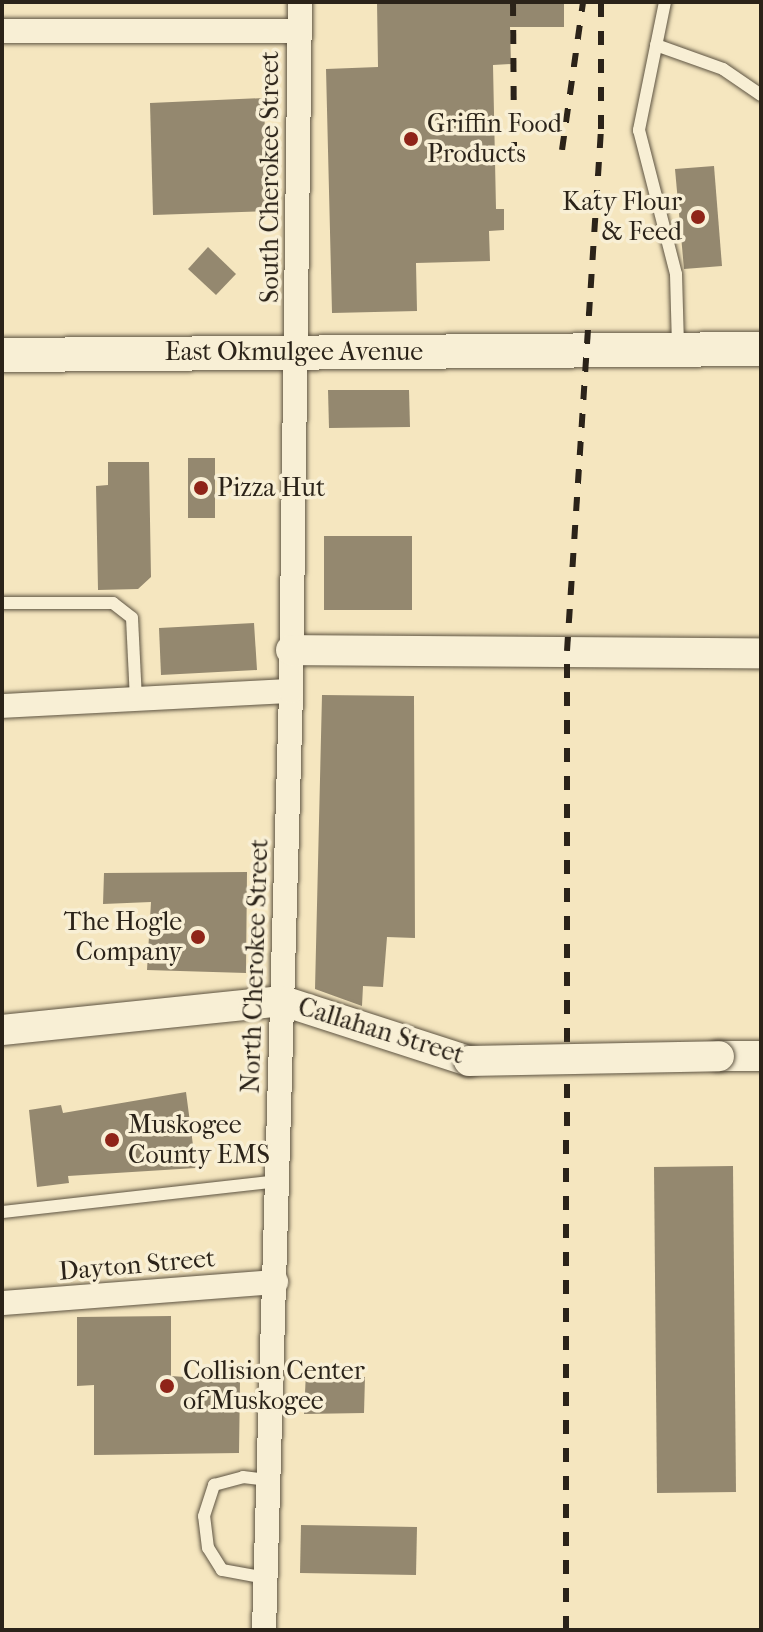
<!DOCTYPE html>
<html>
<head>
<meta charset="utf-8">
<style>
	body { margin:0 }
	#map { position:relative; width:763px; height:1632px; overflow:hidden; background:#f5e6bf; font-family:"IM FELL French Canon",serif }
	div>[style] { position:absolute }
	[style*='--x'] { left:calc(var(--x)*1px); top:calc(var(--y)*1px); width:calc(var(--w)*1px); rotate:calc(var(--a)*1deg) }
	.building>* { inset:0; background:#94886f }
	.roads { filter:drop-shadow(0 0 2px #5e5442) drop-shadow(0 0 2px #5e5442) }
	.service>* { height:12px; margin:-6px; padding:0 6px; transform-origin:6px; border-radius:6px; background:#f8efd5 }
	.minor>* { height:24px; margin:-12px; padding:0 12px; transform-origin:12px; border-radius:12px; background:#f8efd5 }
	.tertiary>* { height:30px; margin:-15px; padding:0 15px; transform-origin:15px; border-radius:15px; background:#f8efd5 }
	.secondary>* { height:34px; margin:-17px; padding:0 17px; transform-origin:17px; border-radius:17px; background:#f8efd5 }
	.rail>* { height:6px; margin-top:-3px; transform-origin:0; background:repeating-linear-gradient(90deg,#2b2319 0 14px,transparent 0 28px) }
	.bridges { filter:drop-shadow(0 0 2px #5e5442) drop-shadow(0 0 2px #5e5442) }
	.tertiary-bridge>* { height:30px; margin:-15px; padding:0 15px; transform-origin:15px; border-radius:15px; background:#f8efd5 }
	.dots>* { width:22px; height:22px; translate:-50% -50%; box-sizing:border-box; border:4px solid #f8efd5; border-radius:50% }
	span { translate:-50% -50%; white-space:nowrap; text-align:center; line-height:1.15; -webkit-text-stroke:7px #f8efd5; paint-order:stroke }
	.poi-label { font-size:26px; color:#2b2319 }
	.left { translate:0 -50%; text-align:left }
	.right { translate:-100% -50%; text-align:right }
	.street-label { font-size:26px; color:#2b2319 }
	.frame { position:absolute; inset:0; border:4px solid #2b2319; pointer-events:none }
</style>
</head>
<body>
<div id="map">
	<div class="building">
		<i style="clip-path:polygon(377px 2px,564px 2px,564px 27px,510px 27px,511px 64px,493px 65px,496px 209px,504px 209px,504px 230px,489px 231px,490px 261px,416px 263px,417px 311px,332px 313px,326px 69px,378px 67px)"></i>
		<i style="clip-path:polygon(264px 98px,267px 211px,153px 215px,150px 103px)"></i>
		<i style="clip-path:polygon(714px 166px,722px 266px,684px 269px,675px 169px)"></i>
		<i style="clip-path:polygon(208px 247px,236px 274px,216px 295px,188px 269px)"></i>
		<i style="clip-path:polygon(328px 390px,409px 390px,410px 427px,329px 428px)"></i>
		<i style="clip-path:polygon(188px 458px,215px 458px,215px 518px,188px 518px)"></i>
		<i style="clip-path:polygon(108px 462px,149px 462px,151px 577px,138px 589px,98px 590px,96px 486px,108px 485px)"></i>
		<i style="clip-path:polygon(324px 536px,412px 536px,412px 610px,324px 610px)"></i>
		<i style="clip-path:polygon(254px 623px,257px 670px,161px 675px,159px 628px)"></i>
		<i style="clip-path:polygon(322px 695px,414px 696px,415px 938px,387px 937px,383px 987px,363px 986px,362px 1006px,315px 989px)"></i>
		<i style="clip-path:polygon(247px 872px,246px 973px,147px 970px,151px 902px,103px 904px,104px 873px)"></i>
		<i style="clip-path:polygon(186px 1092px,196px 1168px,68px 1176px,69px 1183px,37px 1187px,29px 1110px,61px 1105px,63px 1113px)"></i>
		<i style="clip-path:polygon(733px 1166px,736px 1492px,657px 1493px,654px 1167px)"></i>
		<i style="clip-path:polygon(171px 1316px,171px 1376px,240px 1381px,239px 1453px,94px 1455px,94px 1385px,77px 1386px,77px 1317px)"></i>
		<i style="clip-path:polygon(306px 1372px,365px 1377px,364px 1413px,304px 1414px)"></i>
		<i style="clip-path:polygon(301px 1525px,417px 1527px,416px 1575px,300px 1573px)"></i>
	</div>
	<div class="roads">
		<div class="service">
			<i style="--x:665;--y:2;--w:131;--a:101.5"></i>
			<i style="--x:639;--y:130;--w:149;--a:75.6"></i>
			<i style="--x:676;--y:274;--w:72;--a:88.4"></i>
			<i style="--x:656;--y:45;--w:71;--a:19.7"></i>
			<i style="--x:723;--y:69;--w:46;--a:34.4"></i>
			<i style="--x:2;--y:603;--w:111;--a:0"></i>
			<i style="--x:113;--y:603;--w:24;--a:38"></i>
			<i style="--x:132;--y:618;--w:81;--a:87.2"></i>
			<i style="--x:2;--y:1212;--w:277;--a:-6.4"></i>
			<i style="--x:266;--y:1578;--w:45;--a:-169.7"></i>
			<i style="--x:222;--y:1570;--w:26;--a:-122"></i>
			<i style="--x:208;--y:1548;--w:32;--a:-97"></i>
			<i style="--x:204;--y:1516;--w:33;--a:-72"></i>
			<i style="--x:214;--y:1485;--w:30;--a:-15"></i>
			<i style="--x:243;--y:1477;--w:26;--a:7"></i>
		</div>
		<div class="minor">
			<i style="--x:2;--y:31;--w:297;--a:0"></i>
			<i style="--x:2;--y:706;--w:289;--a:-3"></i>
			<i style="--x:2;--y:1303;--w:275;--a:-4.4"></i>
			<i style="--x:264;--y:1630;--w:939;--a:-88.35"></i>
			<i style="--x:291;--y:691;--w:689;--a:-89.25"></i>
		</div>
		<div class="tertiary">
			<i style="--x:291;--y:650;--w:470;--a:0.4"></i>
			<i style="--x:2;--y:1030;--w:282;--a:-5.9"></i>
			<i style="--x:283;--y:1001;--w:195;--a:17.9"></i>
			<i style="--x:719;--y:1056;--w:42;--a:0"></i>
		</div>
		<div class="secondary">
			<i style="--x:2;--y:355;--w:759;--a:-0.45"></i>
		</div>
	</div>
	<div class="rail">
		<i style="--x:513;--y:2;--w:148;--a:89.6"></i>
		<i style="--x:562;--y:150;--w:149;--a:-81.9"></i>
		<i style="--x:566;--y:1630;--w:979;--a:-89.94"></i>
		<i style="--x:567;--y:651;--w:523;--a:-86.27"></i>
		<i style="--x:601;--y:129;--w:127;--a:-90"></i>
	</div>
	<div class="bridges">
		<div class="tertiary-bridge">
			<i style="--x:469;--y:1061;--w:250;--a:-1.1"></i>
		</div>
	</div>
	<div class="dots">
		<i style="left:411px;top:139px;background:#8f2418"></i>
		<i style="left:698px;top:217px;background:#8f2418"></i>
		<i style="left:201px;top:488px;background:#8f2418"></i>
		<i style="left:198px;top:937px;background:#8f2418"></i>
		<i style="left:112px;top:1140px;background:#8f2418"></i>
		<i style="left:167px;top:1386px;background:#8f2418"></i>
	</div>
	<div class="poi-label">
		<span class="left" style="left:427px;top:139px">Griffin Food<br>Products</span>
		<span class="right" style="left:682px;top:217px">Katy Flour<br>&amp; Feed</span>
		<span class="left" style="left:217px;top:488px">Pizza Hut</span>
		<span class="right" style="left:182px;top:937px">The Hogle<br>Company</span>
		<span class="left" style="left:128px;top:1140px">Muskogee<br>County EMS</span>
		<span class="left" style="left:183px;top:1386px">Collision Center<br>of Muskogee</span>
	</div>
	<div class="street-label">
		<span style="left:270px;top:177px;rotate:-90deg">South Cherokee Street</span>
		<span style="left:294px;top:352px">East Okmulgee Avenue</span>
		<span style="left:255px;top:966px;rotate:-88deg">North Cherokee Street</span>
		<span style="left:381px;top:1031px;rotate:17deg">Callahan Street</span>
		<span style="left:137px;top:1265px;rotate:-5deg">Dayton Street</span>
	</div>
	<div class="frame"></div>
</div>
</body>
</html>
